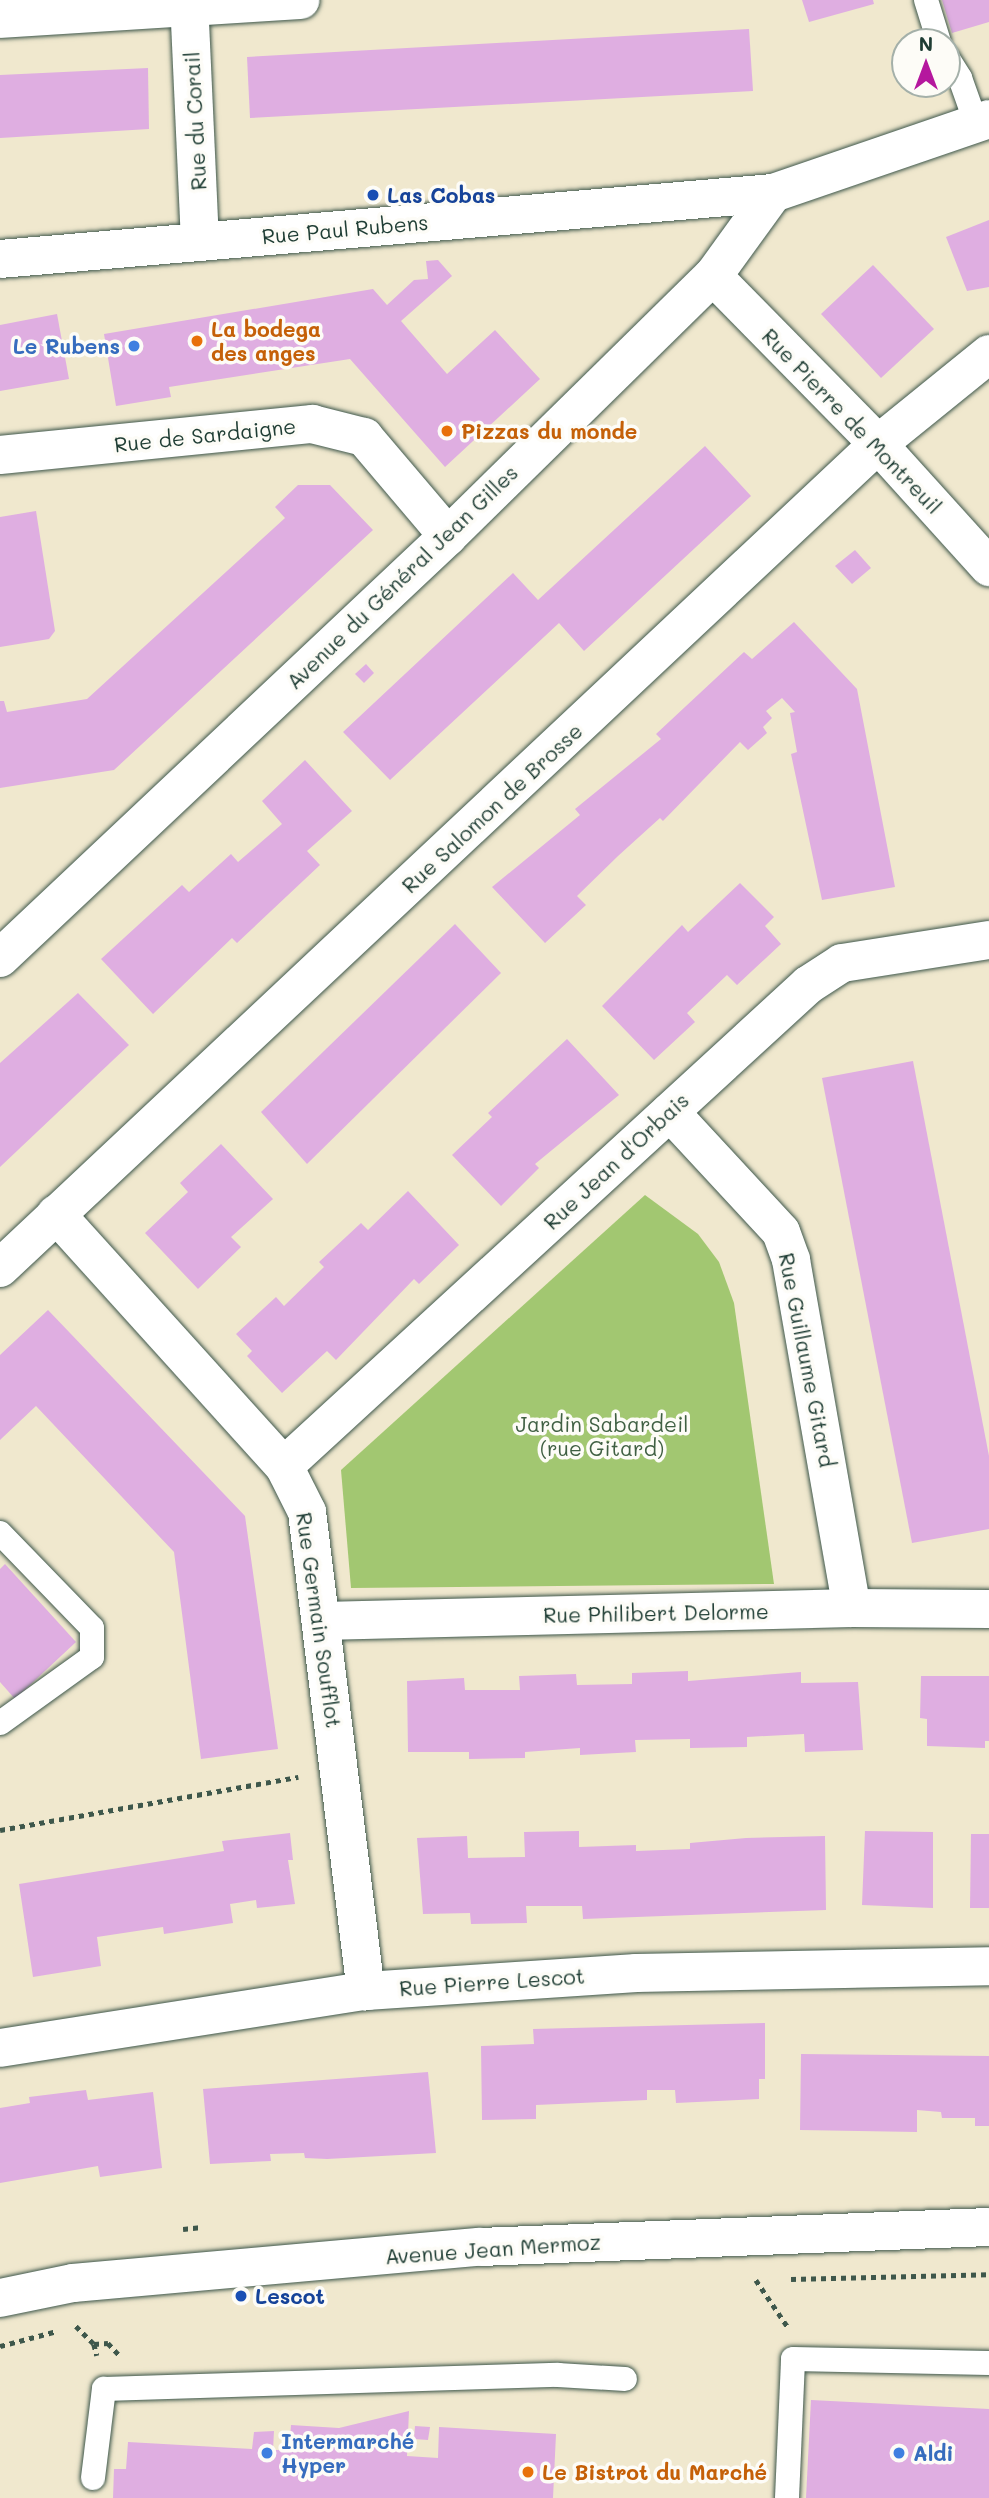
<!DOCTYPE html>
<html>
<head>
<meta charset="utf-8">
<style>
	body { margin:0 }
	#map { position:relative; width:989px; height:2498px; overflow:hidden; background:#f0e8ce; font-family:Mali,sans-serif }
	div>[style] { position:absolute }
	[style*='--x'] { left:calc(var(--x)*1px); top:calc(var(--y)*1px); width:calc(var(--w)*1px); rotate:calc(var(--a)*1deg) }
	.green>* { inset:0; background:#a2c771 }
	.building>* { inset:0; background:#dfaee1 }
	.path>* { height:4.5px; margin-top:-2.25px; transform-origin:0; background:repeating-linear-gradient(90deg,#3e574b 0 5px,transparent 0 10px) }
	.roads { filter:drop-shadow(0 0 2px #3e574b) drop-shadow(0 0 2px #3e574b) }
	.service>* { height:24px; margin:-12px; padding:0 12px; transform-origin:12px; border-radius:12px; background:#fff }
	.minor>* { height:38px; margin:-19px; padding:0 19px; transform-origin:19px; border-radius:19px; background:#fff }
	.tertiary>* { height:38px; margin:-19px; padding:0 19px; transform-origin:19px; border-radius:19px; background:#fff }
	.secondary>* { height:38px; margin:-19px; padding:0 19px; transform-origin:19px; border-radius:19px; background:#fff }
	.dots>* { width:19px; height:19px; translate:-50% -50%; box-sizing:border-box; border:4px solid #fdfcf7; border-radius:50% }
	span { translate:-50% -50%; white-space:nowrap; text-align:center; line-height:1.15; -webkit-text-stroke:7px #fdfcf7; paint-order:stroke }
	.street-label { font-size:21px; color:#1f3d34 }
	.transit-label { font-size:21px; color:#164399; font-weight:700 }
	.left { translate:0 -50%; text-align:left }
	.food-label { font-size:21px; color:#c56008; font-weight:700 }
	.shop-label { font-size:21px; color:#366cbe; font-weight:700 }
	.right { translate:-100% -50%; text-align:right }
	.park-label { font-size:21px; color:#406043 }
	.north { position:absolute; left:891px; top:28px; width:70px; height:70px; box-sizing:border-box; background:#fdfcf7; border:2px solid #a4b0a9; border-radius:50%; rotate:0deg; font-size:19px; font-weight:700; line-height:28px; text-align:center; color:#1f3d34 }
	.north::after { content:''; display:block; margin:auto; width:24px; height:32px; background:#b5179e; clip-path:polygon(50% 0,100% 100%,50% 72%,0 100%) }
</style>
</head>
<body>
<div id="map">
	<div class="green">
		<i style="clip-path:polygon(645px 1195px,698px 1234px,719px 1262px,734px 1303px,774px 1584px,351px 1588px,341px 1470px)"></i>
	</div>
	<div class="building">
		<i style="clip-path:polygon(802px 0,873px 0,874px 4px,809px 22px)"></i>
		<i style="clip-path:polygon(942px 0,989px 0,989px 22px,952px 33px)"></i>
		<i style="clip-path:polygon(749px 29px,753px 91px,250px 118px,247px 57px)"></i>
		<i style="clip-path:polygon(148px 68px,149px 129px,0 138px,0 75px)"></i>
		<i style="clip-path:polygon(989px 220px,989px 287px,967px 291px,946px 237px)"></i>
		<i style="clip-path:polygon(438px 260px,452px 276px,401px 321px,447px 374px,495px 330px,540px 379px,445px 467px,350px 359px,169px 387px,171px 397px,116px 406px,104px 334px,373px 289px,387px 305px,414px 280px,428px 279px,426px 261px)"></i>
		<i style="clip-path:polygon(873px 265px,934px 329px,881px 378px,821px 314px)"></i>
		<i style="clip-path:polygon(57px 314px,69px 379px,0 391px,0 325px)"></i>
		<i style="clip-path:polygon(705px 446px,751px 496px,584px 651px,559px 623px,390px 780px,343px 732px,513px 573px,538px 600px)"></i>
		<i style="clip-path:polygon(298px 485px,330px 485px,373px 530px,114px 770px,0 788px,0 701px,4px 701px,7px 712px,87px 699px,285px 518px,275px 507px)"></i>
		<i style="clip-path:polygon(36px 511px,55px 631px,49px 639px,0 647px,0 517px)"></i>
		<i style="clip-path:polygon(855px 550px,871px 568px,852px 584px,835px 566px)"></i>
		<i style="clip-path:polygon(794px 622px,857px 689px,895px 887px,822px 900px,791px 754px,797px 752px,790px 713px,795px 712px,782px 698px,766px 711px,772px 718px,763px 727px,767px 733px,748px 750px,740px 742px,663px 821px,660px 818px,618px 856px,577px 896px,586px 905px,545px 943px,492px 887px,580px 815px,575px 809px,661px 739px,656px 734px,744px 652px,752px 659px)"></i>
		<i style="clip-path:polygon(366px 664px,374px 673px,364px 683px,355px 674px)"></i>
		<i style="clip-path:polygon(305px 760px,352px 811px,307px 851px,320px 865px,237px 943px,232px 938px,153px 1014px,101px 959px,182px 885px,189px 892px,231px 854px,238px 862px,282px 824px,262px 801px)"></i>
		<i style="clip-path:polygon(740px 883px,774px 917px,765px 926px,781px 944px,737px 985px,727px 975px,687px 1013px,695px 1022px,654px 1060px,602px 1006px,682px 925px,688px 932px)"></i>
		<i style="clip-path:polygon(455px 924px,501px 973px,307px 1164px,261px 1112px)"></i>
		<i style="clip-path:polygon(78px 993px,129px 1045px,0 1167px,0 1063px)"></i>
		<i style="clip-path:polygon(567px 1039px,619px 1095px,535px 1164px,539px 1168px,501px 1206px,452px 1155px,492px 1117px,488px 1113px)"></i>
		<i style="clip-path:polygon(913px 1061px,989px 1456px,989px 1529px,912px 1543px,822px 1078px)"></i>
		<i style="clip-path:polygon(221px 1144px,273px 1199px,231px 1237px,241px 1247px,198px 1289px,145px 1233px,188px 1192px,180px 1183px)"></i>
		<i style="clip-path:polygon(408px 1191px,459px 1245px,419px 1284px,414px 1279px,336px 1360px,327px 1351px,282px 1393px,247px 1356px,252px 1351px,236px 1334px,276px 1297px,284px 1306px,324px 1267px,319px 1262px,361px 1223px,368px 1230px)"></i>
		<i style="clip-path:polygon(48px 1310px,245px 1516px,278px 1749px,201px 1759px,174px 1552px,36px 1406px,0 1440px,0 1355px)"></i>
		<i style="clip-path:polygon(5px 1564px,76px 1642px,15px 1699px,0 1682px,0 1569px)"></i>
		<i style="clip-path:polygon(688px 1671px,688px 1681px,801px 1672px,801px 1683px,858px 1682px,863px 1750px,805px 1752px,804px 1734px,747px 1737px,747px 1747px,690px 1748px,690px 1739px,635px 1740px,636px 1752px,580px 1755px,580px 1748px,525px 1752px,525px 1758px,469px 1759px,469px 1752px,408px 1752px,407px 1681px,464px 1678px,465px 1690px,520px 1690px,519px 1676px,576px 1674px,577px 1685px,632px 1684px,632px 1673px)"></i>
		<i style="clip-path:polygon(921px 1676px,989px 1676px,989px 1741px,985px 1741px,985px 1748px,927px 1746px,927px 1719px,920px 1718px)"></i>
		<i style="clip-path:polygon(579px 1831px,579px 1847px,636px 1845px,636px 1851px,690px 1849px,690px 1843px,746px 1838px,825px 1836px,826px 1910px,583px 1919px,582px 1906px,526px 1906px,527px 1923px,471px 1924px,470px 1913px,423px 1914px,417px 1838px,467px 1836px,468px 1858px,525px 1857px,524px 1832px)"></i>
		<i style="clip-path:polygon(865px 1831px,933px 1832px,933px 1908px,862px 1905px)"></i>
		<i style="clip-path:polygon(290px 1833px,293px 1860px,288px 1860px,295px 1904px,257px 1908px,256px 1900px,230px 1904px,233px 1923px,164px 1934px,163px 1927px,97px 1937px,101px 1966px,33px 1977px,19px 1884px,224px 1851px,222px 1841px)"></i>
		<i style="clip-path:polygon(971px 1834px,989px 1834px,989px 1908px,970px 1908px)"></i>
		<i style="clip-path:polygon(765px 2023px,765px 2079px,759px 2079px,759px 2099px,676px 2103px,675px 2090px,647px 2090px,647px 2100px,536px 2105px,536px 2119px,482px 2120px,481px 2046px,534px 2044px,533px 2029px)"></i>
		<i style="clip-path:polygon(801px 2054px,989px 2056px,989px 2126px,975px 2126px,975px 2118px,942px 2118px,941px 2112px,917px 2110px,917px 2132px,800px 2130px)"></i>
		<i style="clip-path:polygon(428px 2072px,436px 2153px,327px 2159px,305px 2158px,304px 2153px,270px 2154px,271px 2161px,210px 2164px,203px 2089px)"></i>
		<i style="clip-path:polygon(86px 2090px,88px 2100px,153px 2092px,162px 2168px,100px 2177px,98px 2166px,0 2183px,0 2108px,30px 2103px,29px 2097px)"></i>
		<i style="clip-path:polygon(811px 2400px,989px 2409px,989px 2498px,806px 2498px)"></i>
		<i style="clip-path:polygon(409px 2411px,407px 2456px,438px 2458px,439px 2427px,556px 2434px,553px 2498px,113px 2498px,114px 2469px,126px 2469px,128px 2442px,252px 2449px,254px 2432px,274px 2431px,273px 2450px,289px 2450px,291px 2425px,339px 2428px)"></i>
		<i style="clip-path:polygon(415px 2426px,430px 2427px,428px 2440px,414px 2439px)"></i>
	</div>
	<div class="path">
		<i style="--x:0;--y:1830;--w:303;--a:-10.1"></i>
		<i style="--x:183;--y:2229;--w:19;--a:-6"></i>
		<i style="--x:791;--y:2279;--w:198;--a:-1.4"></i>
		<i style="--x:756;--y:2280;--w:57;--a:55.8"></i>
		<i style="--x:76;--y:2326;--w:25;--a:45"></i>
		<i style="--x:94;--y:2344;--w:12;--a:76"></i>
		<i style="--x:94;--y:2344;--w:14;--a:-4"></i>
		<i style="--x:108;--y:2343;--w:16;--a:47"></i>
		<i style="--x:0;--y:2346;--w:59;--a:-14.7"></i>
	</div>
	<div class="roads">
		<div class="service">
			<i style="--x:926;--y:0;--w:44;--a:72.8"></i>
			<i style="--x:947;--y:57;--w:25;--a:58"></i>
			<i style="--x:960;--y:78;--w:48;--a:70.4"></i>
			<i style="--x:0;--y:1533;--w:132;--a:45.9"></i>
			<i style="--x:92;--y:1628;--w:29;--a:90"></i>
			<i style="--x:92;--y:1657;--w:113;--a:144.3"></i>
			<i style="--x:93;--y:2478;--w:90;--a:-83"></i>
			<i style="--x:104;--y:2389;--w:454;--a:-1.8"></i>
			<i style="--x:558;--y:2375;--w:67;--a:3.4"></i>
			<i style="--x:787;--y:2498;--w:139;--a:-87.5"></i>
			<i style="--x:793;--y:2359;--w:196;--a:1.2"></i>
		</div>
		<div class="minor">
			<i style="--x:189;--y:0;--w:242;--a:87.4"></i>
			<i style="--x:0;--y:19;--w:301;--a:-3.6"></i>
			<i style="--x:0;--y:259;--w:776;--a:-4.88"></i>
			<i style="--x:713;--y:276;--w:235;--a:45.5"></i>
			<i style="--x:878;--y:444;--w:166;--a:47.9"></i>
			<i style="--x:0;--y:455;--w:314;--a:-5.7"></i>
			<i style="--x:312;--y:424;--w:54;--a:14"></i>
			<i style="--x:364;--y:437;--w:130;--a:49.7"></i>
			<i style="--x:670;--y:1112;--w:163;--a:47.2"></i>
			<i style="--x:781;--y:1232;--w:30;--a:70"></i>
			<i style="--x:791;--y:1260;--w:353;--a:80.1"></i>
			<i style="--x:56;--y:1214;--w:340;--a:47.9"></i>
			<i style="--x:284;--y:1466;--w:51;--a:63.4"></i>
			<i style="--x:307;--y:1512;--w:483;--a:83"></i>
			<i style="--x:0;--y:1268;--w:1204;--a:-43.18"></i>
			<i style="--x:878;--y:444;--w:143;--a:-39"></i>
			<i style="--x:284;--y:1466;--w:711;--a:-42.55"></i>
			<i style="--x:808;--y:985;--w:40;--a:-32.9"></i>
			<i style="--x:842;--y:963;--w:149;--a:-8.9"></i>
			<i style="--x:322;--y:1621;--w:530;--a:-1.41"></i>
			<i style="--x:852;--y:1608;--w:137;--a:0.4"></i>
			<i style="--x:0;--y:2048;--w:370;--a:-8.9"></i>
			<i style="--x:366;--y:1991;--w:271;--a:-3.8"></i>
			<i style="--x:636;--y:1973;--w:353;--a:-1.1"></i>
		</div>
		<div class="tertiary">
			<i style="--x:0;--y:2298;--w:75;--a:-11.6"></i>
			<i style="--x:73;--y:2283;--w:409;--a:-5.1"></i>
			<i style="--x:480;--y:2247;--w:509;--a:-2.25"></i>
		</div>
		<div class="secondary">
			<i style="--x:0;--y:958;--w:615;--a:-43.29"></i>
			<i style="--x:448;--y:536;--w:371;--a:-44.5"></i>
			<i style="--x:713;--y:276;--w:102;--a:-54.1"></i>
			<i style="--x:773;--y:193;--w:228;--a:-18.9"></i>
		</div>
	</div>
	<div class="dots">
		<i style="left:373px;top:195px;background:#1a4fb4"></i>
		<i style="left:197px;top:341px;background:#e8710a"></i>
		<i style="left:134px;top:346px;background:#3f7fe0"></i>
		<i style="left:447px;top:431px;background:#e8710a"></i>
		<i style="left:241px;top:2296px;background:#1a4fb4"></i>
		<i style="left:267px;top:2453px;background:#3f7fe0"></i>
		<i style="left:899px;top:2453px;background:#3f7fe0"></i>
		<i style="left:528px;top:2472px;background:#e8710a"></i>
	</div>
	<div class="street-label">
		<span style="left:195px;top:121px;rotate:-93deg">Rue du Corail</span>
		<span style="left:345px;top:229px;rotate:-5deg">Rue Paul Rubens</span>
		<span style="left:852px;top:421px;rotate:46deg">Rue Pierre de Montreuil</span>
		<span style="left:205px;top:435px;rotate:-6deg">Rue de Sardaigne</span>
		<span style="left:402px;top:577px;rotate:-44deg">Avenue du Général Jean Gilles</span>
		<span style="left:492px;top:808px;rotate:-43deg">Rue Salomon de Brosse</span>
		<span style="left:616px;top:1161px;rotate:-43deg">Rue Jean d'Orbais</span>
		<span style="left:807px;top:1360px;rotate:79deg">Rue Guillaume Gitard</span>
		<span style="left:656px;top:1613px;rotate:-1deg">Rue Philibert Delorme</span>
		<span style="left:319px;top:1620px;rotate:82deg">Rue Germain Soufflot</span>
		<span style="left:492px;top:1982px;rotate:-4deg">Rue Pierre Lescot</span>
		<span style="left:493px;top:2249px;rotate:-4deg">Avenue Jean Mermoz</span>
	</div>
	<div class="transit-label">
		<span class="left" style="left:387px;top:195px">Las Cobas</span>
		<span class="left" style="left:255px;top:2296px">Lescot</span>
	</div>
	<div class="food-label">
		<span class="left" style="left:211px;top:341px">La bodega<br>des anges</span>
		<span class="left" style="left:461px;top:431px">Pizzas du monde</span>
		<span class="left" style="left:542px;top:2472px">Le Bistrot du Marché</span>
	</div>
	<div class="shop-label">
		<span class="right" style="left:120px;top:346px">Le Rubens</span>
		<span class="left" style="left:281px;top:2453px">Intermarché<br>Hyper</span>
		<span class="left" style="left:913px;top:2453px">Aldi</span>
	</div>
	<div class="park-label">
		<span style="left:602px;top:1436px">Jardin Sabardeil<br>(rue Gitard)</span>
	</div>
	<div class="north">N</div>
</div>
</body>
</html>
